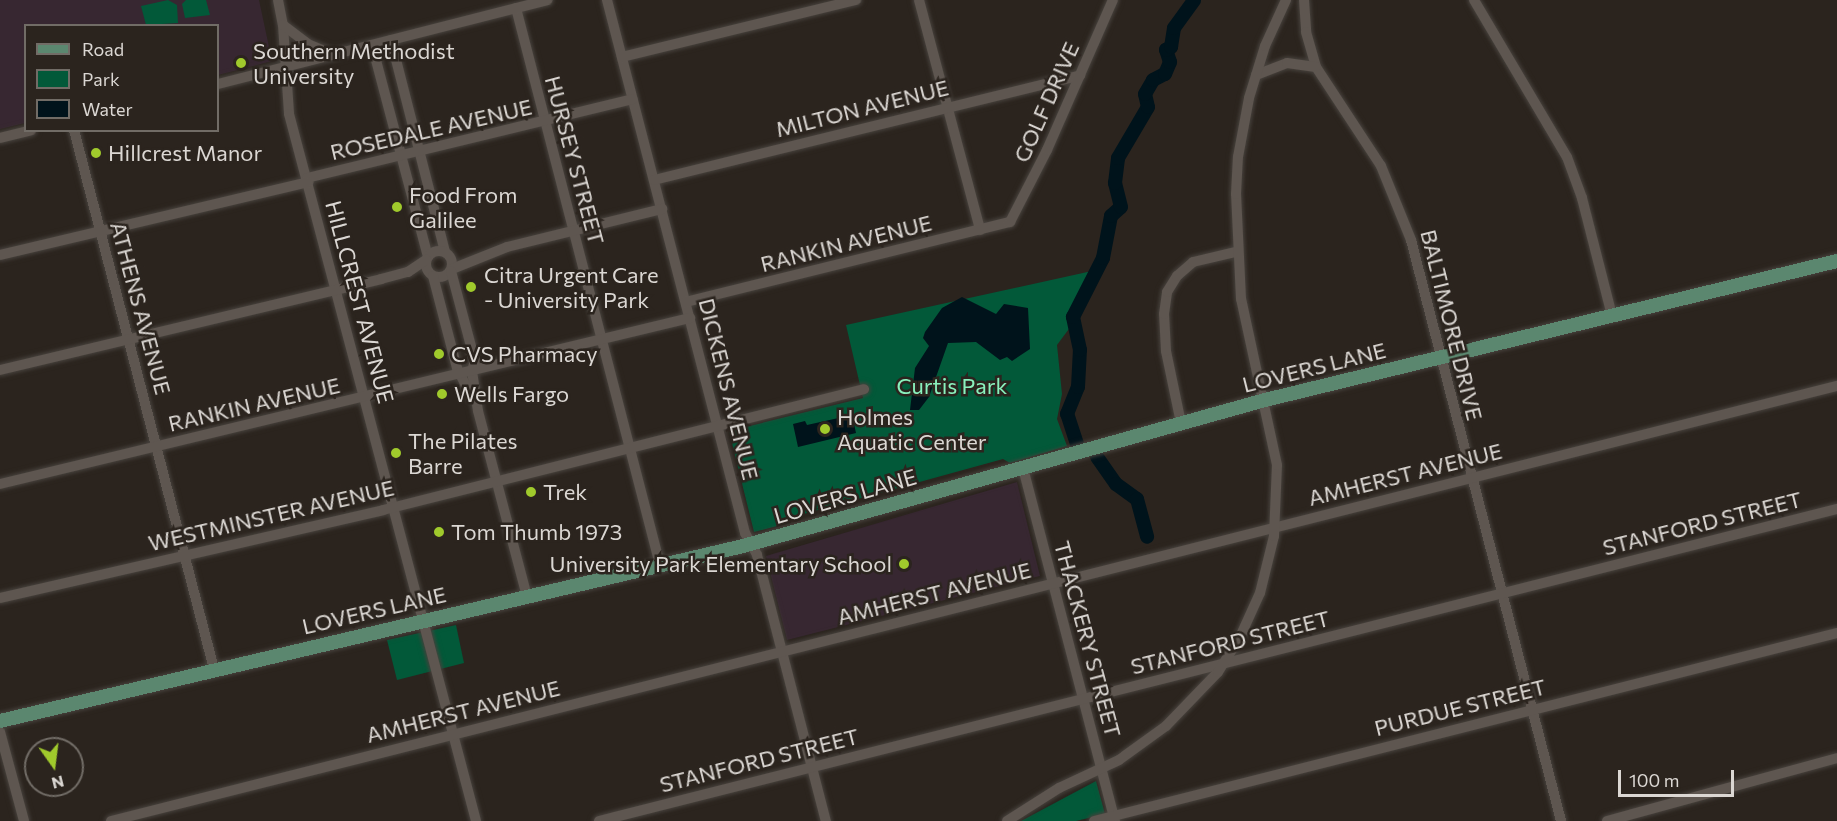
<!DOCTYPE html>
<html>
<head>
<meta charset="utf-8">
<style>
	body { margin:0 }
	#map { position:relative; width:1837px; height:821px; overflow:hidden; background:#2b241e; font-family:Commissioner,sans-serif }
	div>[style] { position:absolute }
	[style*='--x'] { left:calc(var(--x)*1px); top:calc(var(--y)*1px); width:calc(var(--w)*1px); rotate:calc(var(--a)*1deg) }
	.education>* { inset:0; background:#372731 }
	.green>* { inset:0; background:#025939 }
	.water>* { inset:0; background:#00131b }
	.river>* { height:14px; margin:-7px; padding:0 7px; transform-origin:7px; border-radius:7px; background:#00131b }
	.roads { filter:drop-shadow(0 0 2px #47423d) drop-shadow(0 0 2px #47423d) }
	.minor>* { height:10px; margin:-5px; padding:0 5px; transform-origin:5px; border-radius:5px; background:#5e5650 }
	.minor>.ring { margin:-5px; padding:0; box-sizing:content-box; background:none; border:10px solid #5e5650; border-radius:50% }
	.major>* { height:14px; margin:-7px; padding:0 7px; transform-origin:7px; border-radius:7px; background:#5b876f }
	.dots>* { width:16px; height:16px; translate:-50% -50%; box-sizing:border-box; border:3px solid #2b241e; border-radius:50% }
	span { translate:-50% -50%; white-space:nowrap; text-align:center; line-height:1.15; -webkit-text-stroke:5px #2b241e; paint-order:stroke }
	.poi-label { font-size:22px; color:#dbd7d3 }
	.left { translate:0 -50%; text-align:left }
	.right { translate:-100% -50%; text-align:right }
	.street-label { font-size:22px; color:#dbd7d3 }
	.park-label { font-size:22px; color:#8af1bd }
	.legend { position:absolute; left:24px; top:24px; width:195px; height:108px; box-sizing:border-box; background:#2b241e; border:2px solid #716c66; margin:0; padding:8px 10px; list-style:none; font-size:18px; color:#dbd7d3 }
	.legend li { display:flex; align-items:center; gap:12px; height:30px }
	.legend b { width:30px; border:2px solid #716c66 }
	.north { position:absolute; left:24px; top:737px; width:60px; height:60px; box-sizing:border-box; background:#2b241e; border:2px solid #716c66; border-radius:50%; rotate:166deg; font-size:16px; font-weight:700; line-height:24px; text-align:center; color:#dbd7d3 }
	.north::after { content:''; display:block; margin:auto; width:21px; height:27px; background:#a0ca2c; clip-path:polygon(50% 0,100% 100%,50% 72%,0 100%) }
	.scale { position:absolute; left:1618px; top:770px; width:116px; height:27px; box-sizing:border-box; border:3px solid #dbd7d3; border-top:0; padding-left:8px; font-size:18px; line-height:21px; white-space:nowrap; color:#dbd7d3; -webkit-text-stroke:4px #2b241e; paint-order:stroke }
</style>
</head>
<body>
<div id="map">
	<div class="education">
		<i style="clip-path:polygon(0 0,259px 0,272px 61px,218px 75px,218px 26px,26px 26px,25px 123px,0 129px)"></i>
		<i style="clip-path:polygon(1017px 482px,1040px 576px,787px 640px,766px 556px)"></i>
	</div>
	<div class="green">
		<i style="clip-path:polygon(168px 0,177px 5px,178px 23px,146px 25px,141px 6px)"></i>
		<i style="clip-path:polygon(186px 0,206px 0,210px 15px,185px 18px,182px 4px)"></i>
		<i style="clip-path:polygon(1101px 269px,1080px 314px,1057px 345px,1062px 394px,1057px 419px,1067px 446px,1010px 463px,1003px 459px,789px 518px,789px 523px,754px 532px,729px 431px,863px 398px,846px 325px)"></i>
		<i style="clip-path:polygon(456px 625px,464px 663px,397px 680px,387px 640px)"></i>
		<i style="clip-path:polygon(1096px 781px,1105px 814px,1076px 821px,1021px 821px)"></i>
	</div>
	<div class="water">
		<i style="clip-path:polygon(962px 297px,996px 314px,1004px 304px,1028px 308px,1030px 349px,1012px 361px,1007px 357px,1000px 360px,976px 342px,948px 343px,929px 397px,919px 410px,910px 410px,915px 368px,929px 346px,923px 338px,925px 332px,942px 308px)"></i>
		<i style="clip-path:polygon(852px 415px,856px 433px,798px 447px,793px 424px,805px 421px,807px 425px)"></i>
	</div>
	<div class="river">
		<i style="--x:1077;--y:444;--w:32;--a:-108"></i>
		<i style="--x:1067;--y:414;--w:29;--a:-68"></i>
		<i style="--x:1078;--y:387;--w:37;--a:-87"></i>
		<i style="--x:1080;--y:350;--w:34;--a:-102"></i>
		<i style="--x:1073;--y:317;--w:66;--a:-63"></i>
		<i style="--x:1103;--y:258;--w:43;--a:-79.2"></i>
		<i style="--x:1111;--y:216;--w:13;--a:-42"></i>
		<i style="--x:1121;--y:207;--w:25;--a:-104"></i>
		<i style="--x:1115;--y:183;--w:25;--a:-83"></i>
		<i style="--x:1118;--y:158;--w:59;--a:-59.5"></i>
		<i style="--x:1148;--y:107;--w:13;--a:-103"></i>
		<i style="--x:1145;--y:94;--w:16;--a:-60"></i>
		<i style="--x:1153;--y:80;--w:13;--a:-27"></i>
		<i style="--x:1165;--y:74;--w:13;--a:-67"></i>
		<i style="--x:1170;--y:62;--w:13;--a:-108"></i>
		<i style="--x:1166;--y:50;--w:6;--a:-31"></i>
		<i style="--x:1171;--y:47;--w:19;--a:-81"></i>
		<i style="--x:1174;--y:28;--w:34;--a:-54"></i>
		<i style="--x:1097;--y:457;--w:33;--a:55"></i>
		<i style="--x:1116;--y:484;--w:26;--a:36"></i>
		<i style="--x:1137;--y:499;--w:39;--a:75"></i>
	</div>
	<div class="roads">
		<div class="minor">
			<i style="--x:278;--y:0;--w:25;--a:79"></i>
			<i style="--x:283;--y:25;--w:89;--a:86.1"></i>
			<i style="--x:289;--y:114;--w:731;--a:75.18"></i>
			<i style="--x:607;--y:0;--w:551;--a:75.48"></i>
			<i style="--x:745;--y:533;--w:25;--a:61"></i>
			<i style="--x:757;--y:555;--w:275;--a:75.5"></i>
			<i style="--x:919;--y:0;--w:238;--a:75.1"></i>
			<i style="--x:1304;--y:0;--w:32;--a:86"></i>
			<i style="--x:1306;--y:32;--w:36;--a:74"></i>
			<i style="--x:1316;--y:67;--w:118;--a:56.7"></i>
			<i style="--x:1381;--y:166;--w:80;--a:67.9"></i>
			<i style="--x:1411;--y:240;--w:600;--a:75.52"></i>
			<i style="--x:1474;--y:0;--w:182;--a:59.4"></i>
			<i style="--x:1567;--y:157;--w:44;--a:69.9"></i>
			<i style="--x:1582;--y:198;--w:122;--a:75.7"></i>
			<i style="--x:516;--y:8;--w:575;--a:75.5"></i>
			<i style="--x:283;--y:25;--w:31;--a:37"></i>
			<i style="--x:308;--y:44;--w:28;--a:23"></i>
			<i style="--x:391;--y:40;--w:219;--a:75.7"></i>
			<i style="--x:372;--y:45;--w:219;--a:75.2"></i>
			<i style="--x:622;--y:57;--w:241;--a:-13.7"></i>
			<i style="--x:1256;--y:75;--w:33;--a:-21"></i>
			<i style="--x:1287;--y:63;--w:29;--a:8"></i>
			<i style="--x:218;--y:84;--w:340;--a:-14.3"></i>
			<i style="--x:74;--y:130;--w:557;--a:75.44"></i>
			<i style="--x:0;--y:138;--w:32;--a:-14"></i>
			<i style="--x:307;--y:178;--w:335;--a:-13.6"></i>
			<i style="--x:654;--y:180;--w:439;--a:-13.8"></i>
			<i class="ring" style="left:426px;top:251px;width:16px;height:16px"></i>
			<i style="--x:0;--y:255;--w:317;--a:-13.3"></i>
			<i style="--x:452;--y:269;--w:59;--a:-21.8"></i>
			<i style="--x:507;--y:247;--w:160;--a:-13.8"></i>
			<i style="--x:451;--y:271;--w:93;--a:75.1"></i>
			<i style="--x:475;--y:361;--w:10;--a:107"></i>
			<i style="--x:472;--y:371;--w:40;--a:81.5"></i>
			<i style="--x:478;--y:411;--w:191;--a:75.2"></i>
			<i style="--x:433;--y:276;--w:95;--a:75.4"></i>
			<i style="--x:457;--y:368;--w:33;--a:63"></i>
			<i style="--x:686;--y:302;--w:334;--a:-13.9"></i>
			<i style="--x:1010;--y:222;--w:81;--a:-62.8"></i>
			<i style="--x:1047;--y:150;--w:164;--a:-66.3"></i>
			<i style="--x:0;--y:370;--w:392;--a:-13.4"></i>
			<i style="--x:381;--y:279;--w:28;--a:-15"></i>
			<i style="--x:408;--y:272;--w:22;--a:-34"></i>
			<i style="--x:1181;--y:423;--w:74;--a:-101.8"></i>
			<i style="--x:1166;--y:351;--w:37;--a:-93"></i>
			<i style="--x:1164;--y:314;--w:22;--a:-82"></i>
			<i style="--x:1167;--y:292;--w:19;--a:-58"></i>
			<i style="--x:1177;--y:276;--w:21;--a:-41"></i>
			<i style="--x:1193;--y:262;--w:43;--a:-13.4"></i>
			<i style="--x:1023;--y:468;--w:365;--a:75.4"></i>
			<i style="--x:0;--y:484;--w:710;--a:-13.53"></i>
			<i style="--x:0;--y:598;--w:393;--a:-12.9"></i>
			<i style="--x:383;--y:510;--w:496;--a:-14.1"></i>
			<i style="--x:0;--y:732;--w:92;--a:74.9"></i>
			<i style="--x:111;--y:821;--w:1780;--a:-14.15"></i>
			<i style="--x:599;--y:821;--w:1277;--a:-14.15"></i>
			<i style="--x:1007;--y:821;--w:62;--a:-32.4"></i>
			<i style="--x:1059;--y:788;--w:66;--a:-25"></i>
			<i style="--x:1119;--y:760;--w:58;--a:-35.9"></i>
			<i style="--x:1166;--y:726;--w:75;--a:-46.1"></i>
			<i style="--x:1218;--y:672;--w:41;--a:-57.8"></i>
			<i style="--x:1240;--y:637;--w:48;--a:-65.6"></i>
			<i style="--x:1260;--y:593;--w:59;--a:-76.2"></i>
			<i style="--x:1274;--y:536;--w:71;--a:-87.6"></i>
			<i style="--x:1277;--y:465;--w:170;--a:-102.2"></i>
			<i style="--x:1241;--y:299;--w:105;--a:-92.7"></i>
			<i style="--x:1236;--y:194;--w:37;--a:-87"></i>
			<i style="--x:1238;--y:157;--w:60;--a:-79.4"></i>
			<i style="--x:1249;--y:98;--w:54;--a:-72.9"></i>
			<i style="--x:1265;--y:46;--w:51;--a:-65.5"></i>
			<i style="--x:1094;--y:821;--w:766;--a:-14.2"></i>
			<i style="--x:1607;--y:821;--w:238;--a:-15.3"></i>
		</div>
		<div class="major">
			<i style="--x:0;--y:721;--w:763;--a:-13.25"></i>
			<i style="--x:743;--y:546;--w:542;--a:-15.63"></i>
			<i style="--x:1265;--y:400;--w:589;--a:-13.66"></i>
		</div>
	</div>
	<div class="dots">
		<i style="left:241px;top:63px;background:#a0ca2c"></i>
		<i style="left:96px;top:153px;background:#a0ca2c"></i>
		<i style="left:397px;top:207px;background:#a0ca2c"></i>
		<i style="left:471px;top:287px;background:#a0ca2c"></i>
		<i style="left:439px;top:354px;background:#a0ca2c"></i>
		<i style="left:442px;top:394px;background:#a0ca2c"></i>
		<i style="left:825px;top:429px;background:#a0ca2c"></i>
		<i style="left:396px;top:453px;background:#a0ca2c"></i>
		<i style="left:531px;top:492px;background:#a0ca2c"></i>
		<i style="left:439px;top:532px;background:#a0ca2c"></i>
		<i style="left:904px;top:564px;background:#a0ca2c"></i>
	</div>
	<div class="poi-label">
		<span class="left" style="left:253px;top:63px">Southern Methodist<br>University</span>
		<span class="left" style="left:108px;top:153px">Hillcrest Manor</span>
		<span class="left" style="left:409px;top:207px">Food From<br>Galilee</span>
		<span class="left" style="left:484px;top:287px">Citra Urgent Care<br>- University Park</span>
		<span class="left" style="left:451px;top:354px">CVS Pharmacy</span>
		<span class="left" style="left:454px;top:394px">Wells Fargo</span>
		<span class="left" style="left:837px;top:429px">Holmes<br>Aquatic Center</span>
		<span class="left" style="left:408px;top:453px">The Pilates<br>Barre</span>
		<span class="left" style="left:543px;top:492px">Trek</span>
		<span class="left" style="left:451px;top:532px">Tom Thumb 1973</span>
		<span class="right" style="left:892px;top:564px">University Park Elementary School</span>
	</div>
	<div class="street-label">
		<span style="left:1046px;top:102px;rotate:-66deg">GOLF DRIVE</span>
		<span style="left:862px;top:108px;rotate:-14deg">MILTON AVENUE</span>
		<span style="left:431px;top:129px;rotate:-13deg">ROSEDALE AVENUE</span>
		<span style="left:575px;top:160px;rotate:75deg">HURSEY STREET</span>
		<span style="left:846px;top:243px;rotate:-14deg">RANKIN AVENUE</span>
		<span style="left:360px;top:302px;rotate:75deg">HILLCREST AVENUE</span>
		<span style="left:141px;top:308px;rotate:75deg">ATHENS AVENUE</span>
		<span style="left:1452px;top:325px;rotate:76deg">BALTIMORE DRIVE</span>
		<span style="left:1314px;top:367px;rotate:-14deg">LOVERS LANE</span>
		<span style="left:729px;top:389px;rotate:76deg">DICKENS AVENUE</span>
		<span style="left:254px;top:404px;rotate:-13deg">RANKIN AVENUE</span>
		<span style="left:1405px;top:474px;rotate:-14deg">AMHERST AVENUE</span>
		<span style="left:845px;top:496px;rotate:-16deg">LOVERS LANE</span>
		<span style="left:271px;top:515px;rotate:-13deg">WESTMINSTER AVENUE</span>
		<span style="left:1702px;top:523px;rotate:-14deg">STANFORD STREET</span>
		<span style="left:934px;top:593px;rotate:-14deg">AMHERST AVENUE</span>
		<span style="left:374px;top:610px;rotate:-13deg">LOVERS LANE</span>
		<span style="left:1088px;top:639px;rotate:75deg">THACKERY STREET</span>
		<span style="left:1230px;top:642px;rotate:-14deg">STANFORD STREET</span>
		<span style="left:1460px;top:707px;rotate:-14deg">PURDUE STREET</span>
		<span style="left:463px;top:711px;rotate:-14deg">AMHERST AVENUE</span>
		<span style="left:759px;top:760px;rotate:-14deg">STANFORD STREET</span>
	</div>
	<div class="park-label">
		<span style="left:952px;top:386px">Curtis Park</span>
	</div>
	<ul class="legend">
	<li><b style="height:8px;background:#5b876f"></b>Road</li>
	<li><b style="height:16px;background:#025939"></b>Park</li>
	<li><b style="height:16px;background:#00131b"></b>Water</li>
	</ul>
	<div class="north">N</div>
	<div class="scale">100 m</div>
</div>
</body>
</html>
